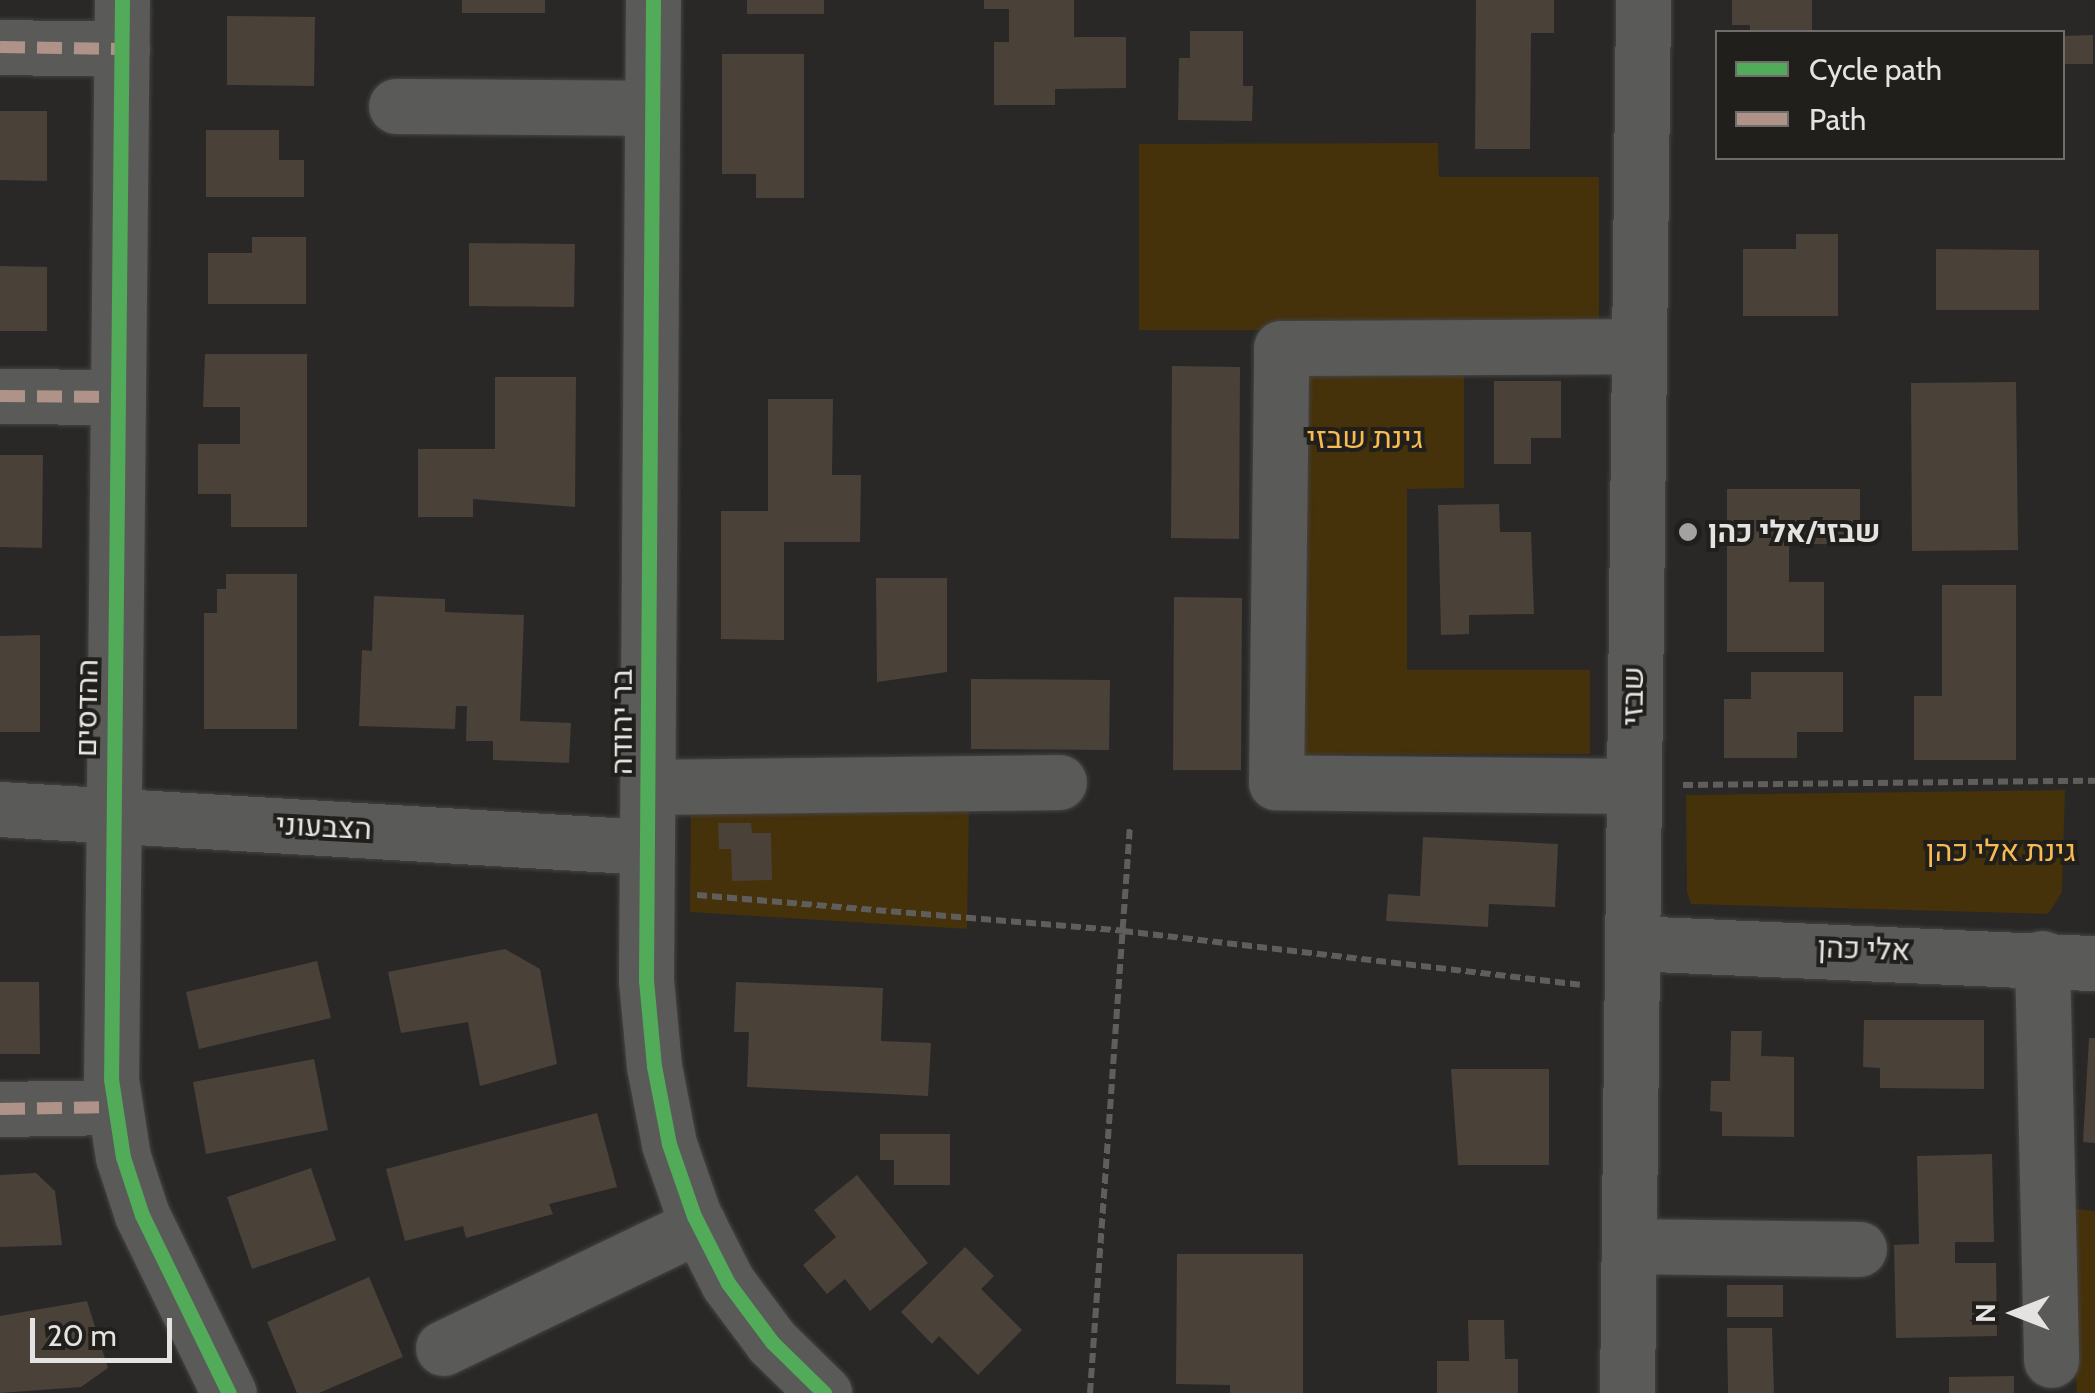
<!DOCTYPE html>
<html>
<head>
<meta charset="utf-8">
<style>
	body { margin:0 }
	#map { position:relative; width:2095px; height:1393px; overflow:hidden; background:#292827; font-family:Cabin,Heebo,sans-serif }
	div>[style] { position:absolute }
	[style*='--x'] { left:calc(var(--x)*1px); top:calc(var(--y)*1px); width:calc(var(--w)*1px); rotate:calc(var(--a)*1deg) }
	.green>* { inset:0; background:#45310a }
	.building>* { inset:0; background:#4a4139 }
	.path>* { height:6px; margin-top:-3px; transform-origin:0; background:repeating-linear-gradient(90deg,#5f5e5d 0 10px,transparent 0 15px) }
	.roads { filter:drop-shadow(0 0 2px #444342) drop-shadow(0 0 2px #444342) }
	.minor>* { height:55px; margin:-27.5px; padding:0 27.5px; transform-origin:27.5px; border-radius:27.5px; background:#5a5a59 }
	.quiet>* { height:12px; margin-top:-6px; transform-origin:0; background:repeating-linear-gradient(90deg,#af9288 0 25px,transparent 0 37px) }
	.cycleway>* { height:15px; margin:-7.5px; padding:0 7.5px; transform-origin:7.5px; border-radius:7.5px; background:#51ab58 }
	.dots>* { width:28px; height:28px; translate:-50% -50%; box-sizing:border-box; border:5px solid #201f1c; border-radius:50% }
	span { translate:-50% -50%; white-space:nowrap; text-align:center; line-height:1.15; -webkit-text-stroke:8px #201f1c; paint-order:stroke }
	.park-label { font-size:30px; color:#f8bb52 }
	.poi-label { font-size:30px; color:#e4e3e1; font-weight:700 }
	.left { translate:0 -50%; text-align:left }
	.street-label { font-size:30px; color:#e4e3e1 }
	.legend { position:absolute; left:1715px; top:30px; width:350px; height:130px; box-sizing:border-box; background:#201f1c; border:2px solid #6e6d6b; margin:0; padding:12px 18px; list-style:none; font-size:30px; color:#e4e3e1 }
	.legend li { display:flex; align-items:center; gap:20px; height:50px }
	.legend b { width:50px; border:2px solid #6e6d6b }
	.north { position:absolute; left:1965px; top:1263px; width:100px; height:100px; -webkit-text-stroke:8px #201f1c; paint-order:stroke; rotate:270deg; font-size:28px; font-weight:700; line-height:40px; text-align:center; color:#e4e3e1 }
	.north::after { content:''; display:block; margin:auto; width:35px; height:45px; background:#e4e3e1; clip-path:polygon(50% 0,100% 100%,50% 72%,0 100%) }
	.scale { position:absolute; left:30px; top:1318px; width:142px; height:45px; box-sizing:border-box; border:5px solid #e4e3e1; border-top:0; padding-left:12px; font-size:30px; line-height:35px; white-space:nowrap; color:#e4e3e1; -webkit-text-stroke:8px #201f1c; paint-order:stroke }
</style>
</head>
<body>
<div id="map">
	<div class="green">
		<i style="clip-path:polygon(1438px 143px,1439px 177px,1599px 177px,1599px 330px,1139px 330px,1139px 144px)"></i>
		<i style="clip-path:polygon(1464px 371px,1464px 488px,1407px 489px,1407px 670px,1590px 670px,1590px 754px,1299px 754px,1299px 373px)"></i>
		<i style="clip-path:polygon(2065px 790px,2062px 892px,2048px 914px,1691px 904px,1687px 892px,1686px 795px)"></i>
		<i style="clip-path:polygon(969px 803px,967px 929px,690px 912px,691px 804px)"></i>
		<i style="clip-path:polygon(2062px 1207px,2095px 1211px,2095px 1393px,2077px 1393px)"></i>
	</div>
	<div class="building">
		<i style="clip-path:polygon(462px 0,545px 0,545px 13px,462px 13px)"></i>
		<i style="clip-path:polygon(747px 0,824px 0,824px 14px,747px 14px)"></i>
		<i style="clip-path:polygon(984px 0,1074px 0,1074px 37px,1126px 37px,1126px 88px,1055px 89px,1055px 105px,994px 105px,994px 42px,1009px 42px,1009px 9px,984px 9px)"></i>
		<i style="clip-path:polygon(1476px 0,1554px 0,1554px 33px,1531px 33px,1530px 149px,1475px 149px)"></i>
		<i style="clip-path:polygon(1732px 0,1812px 0,1812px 32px,1750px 32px,1750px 25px,1732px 25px)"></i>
		<i style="clip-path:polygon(227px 16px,315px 17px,314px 86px,227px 85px)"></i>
		<i style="clip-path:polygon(1190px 31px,1243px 31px,1243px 86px,1253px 86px,1252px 121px,1178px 120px,1179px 58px,1190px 58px)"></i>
		<i style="clip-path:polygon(2093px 35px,2093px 64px,2062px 64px,2062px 36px)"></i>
		<i style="clip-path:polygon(722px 54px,804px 54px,804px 198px,756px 198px,756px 174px,722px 174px)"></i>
		<i style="clip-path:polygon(0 111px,47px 111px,47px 181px,0 180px)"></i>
		<i style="clip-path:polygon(206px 130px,279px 130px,279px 160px,304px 160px,304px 197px,206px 197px)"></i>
		<i style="clip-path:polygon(1796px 234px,1838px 234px,1838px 316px,1743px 316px,1743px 249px,1796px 249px)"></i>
		<i style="clip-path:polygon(252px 237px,306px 237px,306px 304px,208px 304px,208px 253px,252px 253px)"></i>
		<i style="clip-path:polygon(469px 243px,575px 244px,574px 307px,469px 306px)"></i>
		<i style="clip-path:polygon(1936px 249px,2039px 250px,2039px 310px,1936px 310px)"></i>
		<i style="clip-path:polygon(0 266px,47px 267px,47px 331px,0 331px)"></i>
		<i style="clip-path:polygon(205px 354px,307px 354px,307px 527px,231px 527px,231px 494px,198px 494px,198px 444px,240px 444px,240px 407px,203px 407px)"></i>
		<i style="clip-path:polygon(1172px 366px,1240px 367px,1239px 539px,1171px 538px)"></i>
		<i style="clip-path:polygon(495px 377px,576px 377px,575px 507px,473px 499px,473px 517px,418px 517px,418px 449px,495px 449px)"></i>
		<i style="clip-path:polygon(1494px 381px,1561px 381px,1561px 438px,1531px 438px,1531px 464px,1494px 464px)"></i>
		<i style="clip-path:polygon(2016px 382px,2018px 550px,1912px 551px,1911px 383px)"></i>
		<i style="clip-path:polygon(768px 399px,833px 399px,832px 475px,861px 475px,860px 542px,784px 542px,784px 640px,721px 639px,721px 511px,768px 511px)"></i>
		<i style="clip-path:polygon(0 455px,43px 455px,42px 548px,0 547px)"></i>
		<i style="clip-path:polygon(1727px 489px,1860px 489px,1860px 544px,1789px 544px,1789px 582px,1824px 582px,1824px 652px,1727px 652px)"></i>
		<i style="clip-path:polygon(1499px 504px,1500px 532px,1531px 532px,1534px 614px,1469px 615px,1469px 634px,1441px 635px,1438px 505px)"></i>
		<i style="clip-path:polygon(226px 574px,297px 574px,297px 729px,204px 729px,204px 613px,217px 613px,217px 589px,226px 589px)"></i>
		<i style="clip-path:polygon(876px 578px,947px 578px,947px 672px,877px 682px)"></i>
		<i style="clip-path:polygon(1942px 585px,2016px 585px,2016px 760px,1914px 760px,1914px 696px,1942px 696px)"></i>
		<i style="clip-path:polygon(374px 596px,445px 599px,445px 612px,524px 615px,520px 721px,571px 723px,569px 763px,493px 760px,493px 741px,466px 741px,467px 706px,456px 706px,455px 729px,359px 726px,362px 650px,372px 651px)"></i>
		<i style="clip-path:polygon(1174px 597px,1242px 598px,1241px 770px,1173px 770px)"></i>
		<i style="clip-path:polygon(40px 635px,40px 732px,0 732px,0 636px)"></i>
		<i style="clip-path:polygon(1751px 672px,1843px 672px,1843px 732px,1797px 732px,1797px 758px,1724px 758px,1724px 699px,1751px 699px)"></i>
		<i style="clip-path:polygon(971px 679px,1110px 680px,1109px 750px,971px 749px)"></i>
		<i style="clip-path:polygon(718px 823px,751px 823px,752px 833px,771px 833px,772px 880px,732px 881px,731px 849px,719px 849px)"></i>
		<i style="clip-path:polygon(1423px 837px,1558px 844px,1555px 907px,1489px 904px,1488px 927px,1386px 921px,1388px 894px,1420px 896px)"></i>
		<i style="clip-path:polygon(505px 949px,540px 969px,557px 1064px,480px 1086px,468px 1022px,401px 1033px,388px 972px)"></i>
		<i style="clip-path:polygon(317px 961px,331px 1018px,199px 1049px,186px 992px)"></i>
		<i style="clip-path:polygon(0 982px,39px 982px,40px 1054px,0 1054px)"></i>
		<i style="clip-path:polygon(736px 982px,883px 988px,881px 1041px,931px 1043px,928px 1096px,747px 1087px,749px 1032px,734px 1032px)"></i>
		<i style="clip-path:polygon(1864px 1020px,1984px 1020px,1984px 1089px,1880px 1088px,1880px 1068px,1863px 1067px)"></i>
		<i style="clip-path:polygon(1731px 1031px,1762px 1031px,1761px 1056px,1794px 1057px,1794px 1137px,1722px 1136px,1722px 1112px,1710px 1111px,1711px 1081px,1730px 1081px)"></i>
		<i style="clip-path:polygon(2089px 1038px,2095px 1038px,2095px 1143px,2083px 1142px)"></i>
		<i style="clip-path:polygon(314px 1059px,328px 1130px,206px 1154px,193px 1082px)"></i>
		<i style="clip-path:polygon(1451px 1069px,1549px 1069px,1549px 1165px,1458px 1165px)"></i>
		<i style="clip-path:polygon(597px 1113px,617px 1187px,549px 1204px,553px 1214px,466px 1238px,463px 1226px,405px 1241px,386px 1169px)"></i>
		<i style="clip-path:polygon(880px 1134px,950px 1134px,950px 1185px,894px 1185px,894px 1160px,880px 1160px)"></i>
		<i style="clip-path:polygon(1992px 1154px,1994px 1242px,1955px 1242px,1955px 1263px,1996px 1263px,1997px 1336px,1896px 1338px,1894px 1245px,1919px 1244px,1917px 1156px)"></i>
		<i style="clip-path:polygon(311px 1168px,336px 1240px,252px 1269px,227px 1197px)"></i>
		<i style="clip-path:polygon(36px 1173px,55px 1191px,62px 1245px,0 1247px,0 1175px)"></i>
		<i style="clip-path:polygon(857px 1175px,928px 1263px,870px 1311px,845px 1279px,827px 1294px,803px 1265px,836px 1237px,814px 1210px)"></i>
		<i style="clip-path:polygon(965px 1247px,994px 1276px,981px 1289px,1022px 1330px,978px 1375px,939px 1336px,932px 1344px,901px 1312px)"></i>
		<i style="clip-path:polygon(1177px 1254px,1303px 1254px,1303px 1393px,1230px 1393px,1230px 1385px,1176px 1384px)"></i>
		<i style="clip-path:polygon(369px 1277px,403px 1357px,319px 1393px,297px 1393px,267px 1322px)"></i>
		<i style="clip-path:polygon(1727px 1285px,1783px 1285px,1783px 1317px,1727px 1317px)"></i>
		<i style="clip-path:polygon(87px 1301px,108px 1368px,81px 1387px,0 1393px,0 1316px)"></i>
		<i style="clip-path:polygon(1468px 1320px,1504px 1320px,1505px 1359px,1518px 1359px,1518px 1393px,1437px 1393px,1437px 1361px,1469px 1361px)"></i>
		<i style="clip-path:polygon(1727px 1328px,1772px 1328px,1774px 1393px,1728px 1393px)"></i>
		<i style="clip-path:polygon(2014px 1376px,2014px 1393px,1949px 1393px,1949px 1377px)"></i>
	</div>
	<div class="path">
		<i style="--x:1683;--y:785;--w:412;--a:-0.6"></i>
		<i style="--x:697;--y:895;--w:428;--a:4.8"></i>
		<i style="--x:1123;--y:931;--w:460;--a:6.7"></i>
		<i style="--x:1090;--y:1393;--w:569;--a:-85.97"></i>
	</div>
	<div class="roads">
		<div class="minor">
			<i style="--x:122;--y:0;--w:1079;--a:90.58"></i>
			<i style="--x:111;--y:1079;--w:79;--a:81.3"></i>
			<i style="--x:123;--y:1157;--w:61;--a:71.9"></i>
			<i style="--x:142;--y:1215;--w:198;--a:64"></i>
			<i style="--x:653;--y:0;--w:980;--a:90.41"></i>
			<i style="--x:646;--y:980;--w:86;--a:84.7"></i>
			<i style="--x:654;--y:1066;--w:79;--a:79.1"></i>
			<i style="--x:669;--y:1144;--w:76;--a:70.9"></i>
			<i style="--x:694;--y:1216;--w:75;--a:63.1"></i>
			<i style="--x:728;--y:1283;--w:74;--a:53.3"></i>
			<i style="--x:772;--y:1342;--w:73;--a:44.4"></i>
			<i style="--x:0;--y:47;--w:122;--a:0.9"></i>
			<i style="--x:396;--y:106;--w:256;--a:0.4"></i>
			<i style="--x:0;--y:396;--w:118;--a:0.5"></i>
			<i style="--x:1632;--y:786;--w:356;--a:-179.4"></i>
			<i style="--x:1276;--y:782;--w:434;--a:-89.3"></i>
			<i style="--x:1281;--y:348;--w:358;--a:-0.3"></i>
			<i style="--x:649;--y:787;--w:410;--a:-0.7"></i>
			<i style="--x:0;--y:809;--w:648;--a:3.36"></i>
			<i style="--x:1632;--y:943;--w:463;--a:2.5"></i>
			<i style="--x:2042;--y:958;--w:402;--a:88.7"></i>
			<i style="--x:0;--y:1109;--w:115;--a:-1"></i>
			<i style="--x:1629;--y:1246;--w:230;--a:0.7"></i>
			<i style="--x:443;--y:1348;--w:284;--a:-25.7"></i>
			<i style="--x:1627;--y:1393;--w:1393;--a:-89.34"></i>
		</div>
	</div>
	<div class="quiet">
		<i style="--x:0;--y:47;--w:122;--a:0.9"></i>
		<i style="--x:0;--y:396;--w:118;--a:0.5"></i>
		<i style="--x:0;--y:1109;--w:115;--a:-1"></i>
	</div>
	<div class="cycleway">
		<i style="--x:122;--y:0;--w:1079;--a:90.58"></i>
		<i style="--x:111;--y:1079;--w:79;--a:81.3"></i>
		<i style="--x:123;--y:1157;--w:61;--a:71.9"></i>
		<i style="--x:142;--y:1215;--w:198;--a:64"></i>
		<i style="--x:653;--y:0;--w:980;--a:90.41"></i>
		<i style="--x:646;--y:980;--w:86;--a:84.7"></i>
		<i style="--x:654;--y:1066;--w:79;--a:79.1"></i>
		<i style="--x:669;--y:1144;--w:76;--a:70.9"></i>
		<i style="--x:694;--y:1216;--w:75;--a:63.1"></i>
		<i style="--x:728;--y:1283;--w:74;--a:53.3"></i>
		<i style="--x:772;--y:1342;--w:73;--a:44.4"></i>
	</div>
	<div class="dots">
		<i style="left:1688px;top:532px;background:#a3a2a0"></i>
	</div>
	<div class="park-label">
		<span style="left:1365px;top:438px">גינת שבזי</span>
		<span style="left:2001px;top:851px">גינת אלי כהן</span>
	</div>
	<div class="poi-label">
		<span class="left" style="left:1708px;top:532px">שבזי/אלי כהן</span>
	</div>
	<div class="street-label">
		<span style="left:1633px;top:696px;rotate:-89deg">שבזי</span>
		<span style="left:87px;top:708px;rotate:-89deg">ההדסים</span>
		<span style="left:622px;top:722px;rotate:-90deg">בר יהודה</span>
		<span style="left:324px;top:827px;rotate:3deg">הצבעוני</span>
		<span style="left:1864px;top:949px;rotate:2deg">אלי כהן</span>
	</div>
	<ul class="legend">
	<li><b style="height:12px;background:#51ab58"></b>Cycle path</li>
	<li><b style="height:12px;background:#af9288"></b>Path</li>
	</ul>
	<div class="north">N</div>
	<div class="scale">20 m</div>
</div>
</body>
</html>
